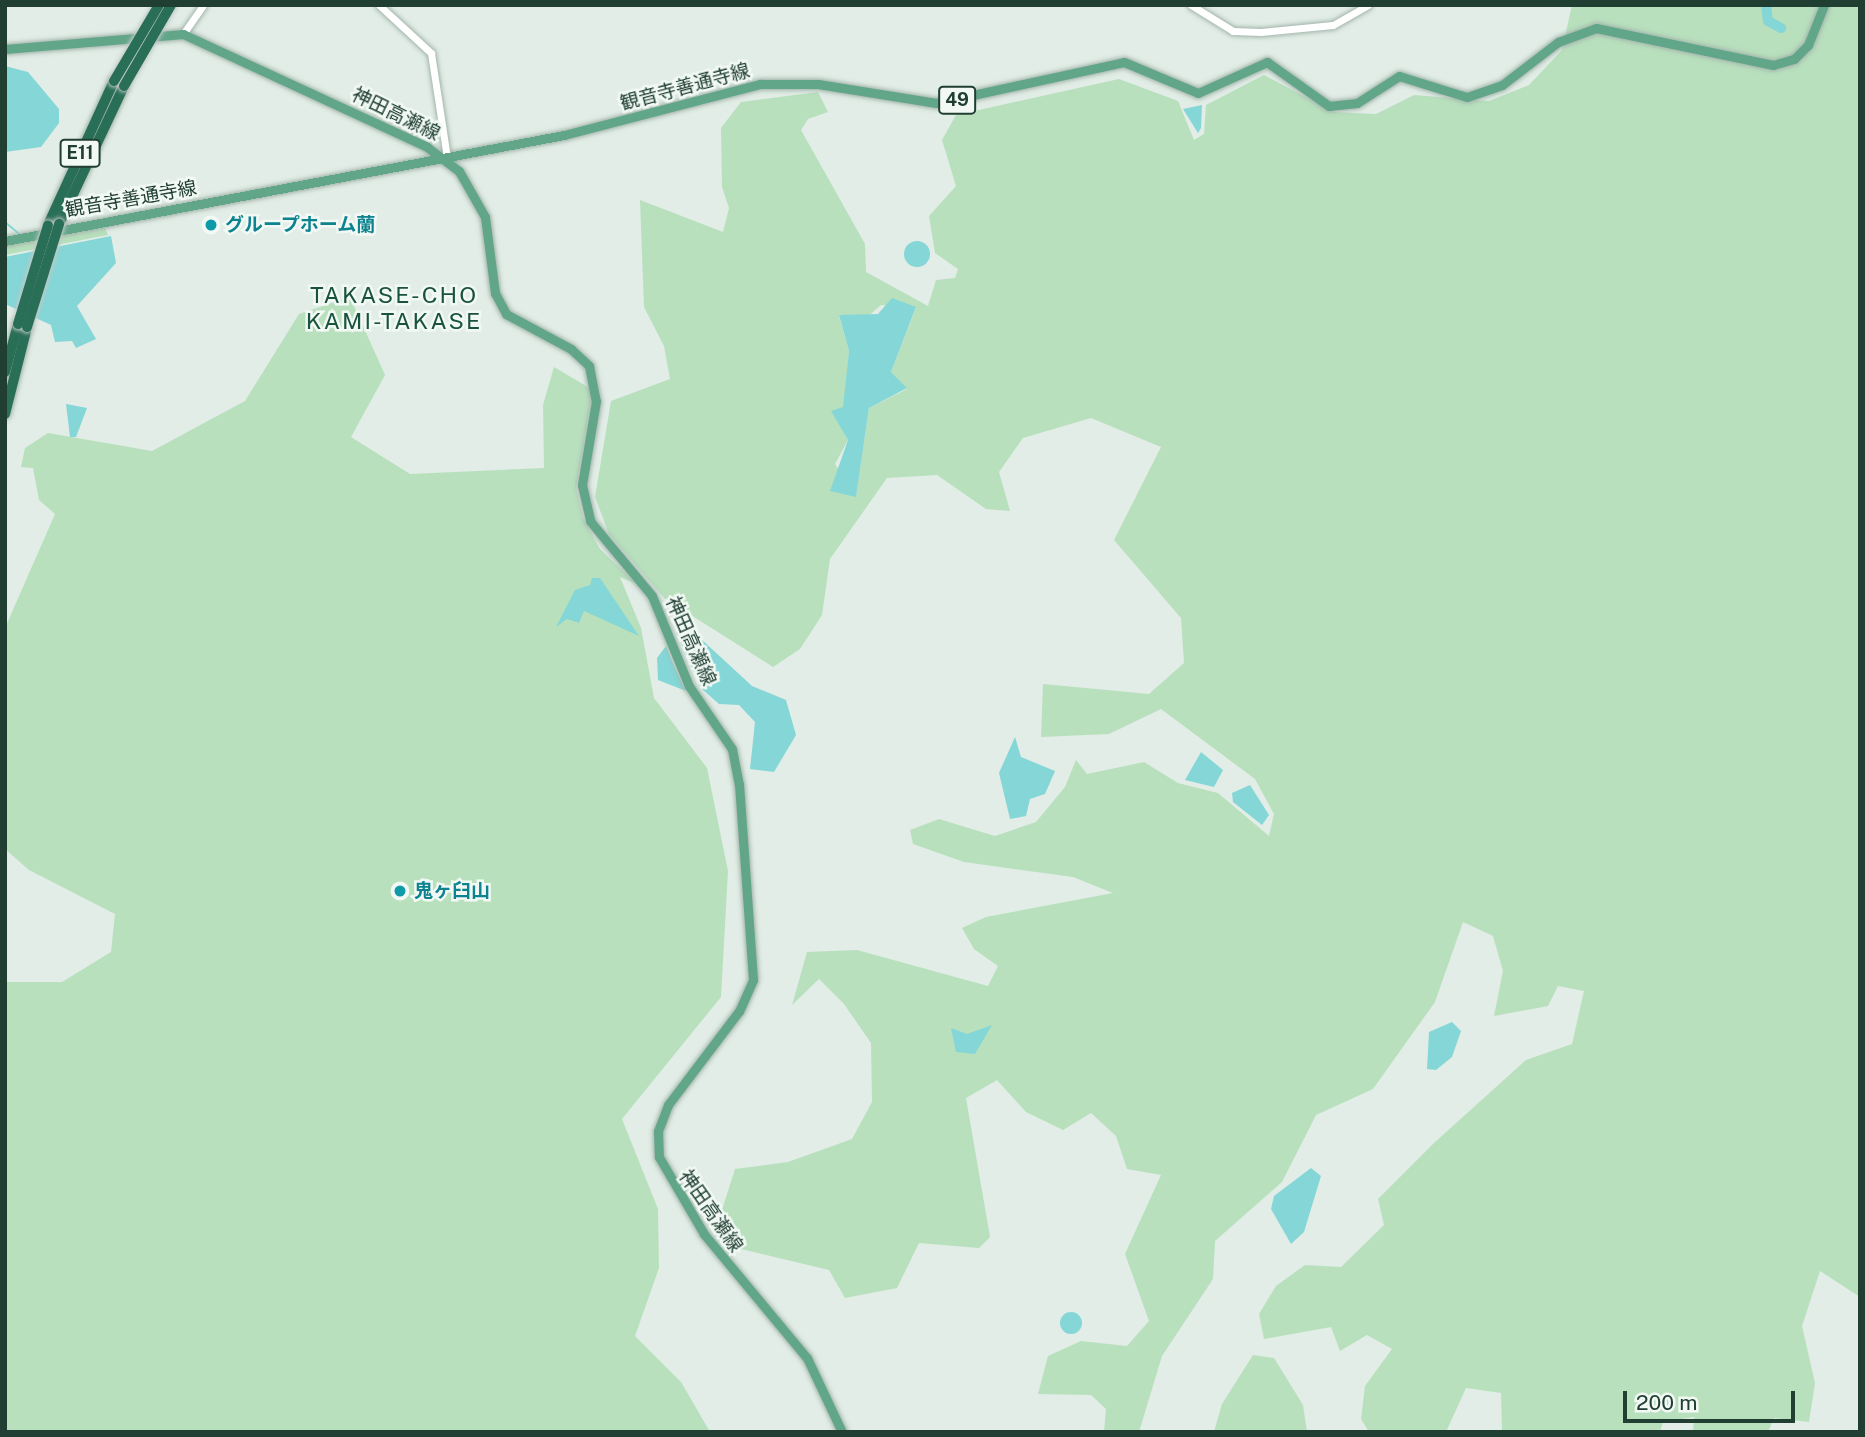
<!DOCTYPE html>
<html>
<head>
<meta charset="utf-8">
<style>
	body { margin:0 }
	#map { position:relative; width:1865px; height:1437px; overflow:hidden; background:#e1ede6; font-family:"Public Sans","Noto Sans JP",sans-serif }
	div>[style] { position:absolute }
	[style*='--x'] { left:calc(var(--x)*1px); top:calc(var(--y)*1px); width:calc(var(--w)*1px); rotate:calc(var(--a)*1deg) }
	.green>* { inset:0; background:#b8e0bd }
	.water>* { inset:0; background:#85d6d7 }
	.round { border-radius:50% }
	.stream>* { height:2px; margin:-1px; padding:0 1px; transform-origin:1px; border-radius:1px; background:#85d6d7 }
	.river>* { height:10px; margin:-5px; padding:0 5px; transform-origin:5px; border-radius:5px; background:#85d6d7 }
	.roads { filter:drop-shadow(0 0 2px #a3b5ac) drop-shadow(0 0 2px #a3b5ac) }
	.minor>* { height:7px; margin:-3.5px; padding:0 3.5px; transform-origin:3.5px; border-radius:3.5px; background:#fff }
	.major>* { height:9px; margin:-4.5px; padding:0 4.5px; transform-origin:4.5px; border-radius:4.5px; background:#62a68a }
	.highway>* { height:10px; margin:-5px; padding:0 5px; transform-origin:5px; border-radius:5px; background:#296e56 }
	.bridges { filter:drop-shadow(0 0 2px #c1c9c6) drop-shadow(0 0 2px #c1c9c6) }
	.highway-bridge>* { height:10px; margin:-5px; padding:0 5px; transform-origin:5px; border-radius:5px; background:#296e56 }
	.dots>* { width:19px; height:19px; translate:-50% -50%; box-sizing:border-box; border:4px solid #f2f9f5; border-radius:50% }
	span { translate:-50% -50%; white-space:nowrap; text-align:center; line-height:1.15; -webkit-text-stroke:5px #f2f9f5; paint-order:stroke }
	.shield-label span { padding:2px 5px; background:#f2f9f5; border:2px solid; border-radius:5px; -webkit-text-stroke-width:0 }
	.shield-label { font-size:18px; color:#203f32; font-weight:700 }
	.street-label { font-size:19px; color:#203f32 }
	.culture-label { font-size:19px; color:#0d838f; font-weight:700 }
	.left { translate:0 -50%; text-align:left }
	.quarter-label { font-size:23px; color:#1a533d; letter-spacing:2px }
	.frame { position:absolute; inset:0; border:7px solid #203f32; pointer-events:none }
	.scale { position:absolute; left:1623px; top:1391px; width:172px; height:32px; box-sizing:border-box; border:4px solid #203f32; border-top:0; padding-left:9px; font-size:21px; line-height:24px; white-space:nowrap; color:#203f32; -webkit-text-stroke:5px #f2f9f5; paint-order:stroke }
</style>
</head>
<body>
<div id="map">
	<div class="green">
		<i style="clip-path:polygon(evenodd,1572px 5px,1860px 5px,1860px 1297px,1820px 1271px,1802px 1326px,1815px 1383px,1809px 1422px,1774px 1418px,1768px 1432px,1693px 1432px,1694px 1417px,1663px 1422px,1660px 1432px,1502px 1432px,1501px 1393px,1466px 1388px,1446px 1432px,1369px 1432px,1361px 1419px,1365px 1386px,1392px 1349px,1367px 1335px,1340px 1351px,1331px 1327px,1264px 1339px,1259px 1314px,1276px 1286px,1305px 1265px,1341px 1267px,1384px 1225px,1378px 1199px,1434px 1143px,1526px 1060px,1572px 1044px,1584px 991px,1558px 986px,1548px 1006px,1494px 1016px,1503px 971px,1493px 936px,1463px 922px,1435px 1002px,1373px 1089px,1316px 1115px,1282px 1182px,1215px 1241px,1213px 1279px,1162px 1356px,1139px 1432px,1104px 1432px,1106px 1409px,1091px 1395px,1038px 1394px,1048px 1356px,1081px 1341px,1127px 1346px,1149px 1321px,1125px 1254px,1161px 1175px,1127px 1169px,1116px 1136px,1091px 1113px,1063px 1130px,1026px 1112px,997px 1080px,966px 1098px,990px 1237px,979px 1248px,919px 1243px,897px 1288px,845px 1298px,829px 1270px,741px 1249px,721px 1213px,735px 1169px,788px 1162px,852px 1139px,872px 1102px,871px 1043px,844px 1004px,819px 979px,792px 1005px,807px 952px,857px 950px,988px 986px,998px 966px,974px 949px,962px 928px,986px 917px,1113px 893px,1073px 877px,964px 862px,913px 844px,910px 830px,939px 819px,995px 836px,1036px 822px,1065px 787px,1076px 760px,1087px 774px,1144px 762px,1178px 783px,1218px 793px,1269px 836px,1274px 814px,1255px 779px,1161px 709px,1109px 734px,1041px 737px,1043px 684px,1149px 694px,1184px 663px,1181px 618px,1114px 540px,1161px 447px,1091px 418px,1023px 438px,999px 472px,1010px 511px,986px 509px,937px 475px,887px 478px,830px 559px,822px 615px,800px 649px,773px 667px,664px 598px,609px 534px,595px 497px,611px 401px,670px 379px,664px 346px,644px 307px,640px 200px,723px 232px,729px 208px,722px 187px,721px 128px,741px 102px,818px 92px,828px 112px,808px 119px,801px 130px,865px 244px,866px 272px,928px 306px,936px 280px,955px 278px,958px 269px,935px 253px,929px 216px,956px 186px,942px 140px,956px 115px,1119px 79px,1178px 101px,1194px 140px,1204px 134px,1206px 105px,1264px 75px,1334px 112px,1376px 114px,1414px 95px,1489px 101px,1529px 85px,1562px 50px,1572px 5px,881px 305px,916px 308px,891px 372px,907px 389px,869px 408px,856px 496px,835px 464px,848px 440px,842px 428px,849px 351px,839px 316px,866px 318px,881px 305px)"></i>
		<i style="clip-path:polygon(104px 225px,108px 235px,5px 255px,5px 246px)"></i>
		<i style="clip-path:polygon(350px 297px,385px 375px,351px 437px,410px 474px,544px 468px,543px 405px,554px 367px,593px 390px,576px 488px,583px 518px,600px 549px,638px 585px,620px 577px,641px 628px,654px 698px,707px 768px,728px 871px,721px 997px,622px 1119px,658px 1209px,659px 1268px,635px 1336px,681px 1382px,710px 1432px,5px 1432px,5px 982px,62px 982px,111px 952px,115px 914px,29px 870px,5px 849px,5px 628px,55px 514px,39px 500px,33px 468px,21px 467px,25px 448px,48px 433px,152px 451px,245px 401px,299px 314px)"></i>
		<i style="clip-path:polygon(1253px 1355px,1274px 1358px,1303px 1405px,1307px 1432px,1214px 1432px,1222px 1404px)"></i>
	</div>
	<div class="water">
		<i style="clip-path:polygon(5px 66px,28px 72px,59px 109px,59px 123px,41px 147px,5px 152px)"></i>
		<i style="clip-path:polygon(1202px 105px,1201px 128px,1198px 133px,1183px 109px)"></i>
		<i style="clip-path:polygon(111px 236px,116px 263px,77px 306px,96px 339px,76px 348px,72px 341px,55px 342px,51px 325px,5px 304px,5px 257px)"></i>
		<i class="round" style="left:904px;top:241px;width:26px;height:26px"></i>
		<i style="clip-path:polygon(892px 298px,916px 307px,891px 372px,907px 388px,869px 408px,856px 497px,830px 491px,848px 440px,831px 411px,843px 407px,849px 351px,839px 315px,878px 314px)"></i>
		<i style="clip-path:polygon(66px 404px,87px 408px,76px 437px,70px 437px)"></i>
		<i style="clip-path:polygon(592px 578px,600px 578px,639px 636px,584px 611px,579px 623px,567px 619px,556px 627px,575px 590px,590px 585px)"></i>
		<i style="clip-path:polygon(676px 632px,700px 638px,752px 686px,786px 700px,796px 735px,774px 772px,750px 769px,755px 722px,739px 705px,719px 704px,702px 689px)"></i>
		<i style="clip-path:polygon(666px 646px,674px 666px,686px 691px,658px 680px,657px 658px)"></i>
		<i style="clip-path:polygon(1015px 737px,1021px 757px,1055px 771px,1045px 794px,1030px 799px,1026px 816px,1010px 819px,999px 773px)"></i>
		<i style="clip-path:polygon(1201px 752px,1223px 770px,1214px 787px,1185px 780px)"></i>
		<i style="clip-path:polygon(1250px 785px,1269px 815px,1262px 825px,1233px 802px,1232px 793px)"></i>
		<i style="clip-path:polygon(1452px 1022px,1461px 1031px,1452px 1057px,1436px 1070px,1427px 1069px,1429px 1032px)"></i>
		<i style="clip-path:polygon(992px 1025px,975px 1054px,956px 1052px,951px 1028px,967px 1034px)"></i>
		<i style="clip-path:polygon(1311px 1168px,1321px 1176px,1304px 1232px,1291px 1244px,1271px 1209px,1274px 1196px)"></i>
		<i class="round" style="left:1060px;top:1312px;width:22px;height:22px"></i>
	</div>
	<div class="stream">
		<i style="--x:5;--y:222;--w:17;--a:40"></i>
	</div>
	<div class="river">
		<i style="--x:1766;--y:5;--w:16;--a:83"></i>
		<i style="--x:1768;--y:21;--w:15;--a:28"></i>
	</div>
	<div class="roads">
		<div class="minor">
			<i style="--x:379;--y:5;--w:71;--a:42.7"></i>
			<i style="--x:431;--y:53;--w:106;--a:81.3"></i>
			<i style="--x:1191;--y:5;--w:49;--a:31.8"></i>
			<i style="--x:1233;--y:31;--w:28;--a:2"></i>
			<i style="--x:1261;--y:32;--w:72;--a:-5.6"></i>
			<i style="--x:1333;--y:25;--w:40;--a:-29.7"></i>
			<i style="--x:183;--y:34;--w:35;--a:-55"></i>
		</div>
		<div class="major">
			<i style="--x:5;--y:49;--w:179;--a:-4.8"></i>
			<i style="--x:183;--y:34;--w:269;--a:24.8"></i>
			<i style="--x:427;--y:147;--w:40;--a:37"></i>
			<i style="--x:459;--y:171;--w:53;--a:60.5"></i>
			<i style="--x:485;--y:217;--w:77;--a:82.5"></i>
			<i style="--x:495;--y:293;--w:24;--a:62"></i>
			<i style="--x:506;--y:314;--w:74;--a:28.3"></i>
			<i style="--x:571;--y:349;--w:25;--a:43"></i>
			<i style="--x:589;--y:366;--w:36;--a:79"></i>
			<i style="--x:596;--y:401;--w:85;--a:99.5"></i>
			<i style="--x:582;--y:485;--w:37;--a:77"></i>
			<i style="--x:590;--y:521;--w:97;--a:50.4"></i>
			<i style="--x:652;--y:596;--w:97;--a:67.7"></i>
			<i style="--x:689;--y:686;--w:76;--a:55.7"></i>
			<i style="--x:732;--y:749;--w:36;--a:79"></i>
			<i style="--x:739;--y:784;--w:196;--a:85.9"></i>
			<i style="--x:753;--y:980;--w:34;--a:114"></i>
			<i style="--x:739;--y:1011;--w:118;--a:127.1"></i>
			<i style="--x:668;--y:1105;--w:28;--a:111"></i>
			<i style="--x:658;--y:1131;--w:26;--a:88"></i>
			<i style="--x:659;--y:1157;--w:89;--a:59.7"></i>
			<i style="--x:704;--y:1234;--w:161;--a:50.3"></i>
			<i style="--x:807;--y:1358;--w:82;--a:64.7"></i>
			<i style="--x:5;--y:241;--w:569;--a:-10.74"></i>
			<i style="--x:564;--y:135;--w:203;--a:-14.6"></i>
			<i style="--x:760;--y:84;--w:58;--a:0"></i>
			<i style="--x:818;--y:84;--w:120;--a:9.1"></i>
			<i style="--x:936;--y:103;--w:192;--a:-12.3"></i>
			<i style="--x:1124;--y:62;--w:80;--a:22.7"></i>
			<i style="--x:1198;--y:93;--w:76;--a:-24.2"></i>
			<i style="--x:1267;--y:62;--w:76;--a:35.4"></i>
			<i style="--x:1329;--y:106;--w:28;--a:-6"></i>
			<i style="--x:1357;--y:103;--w:50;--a:-32.7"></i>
			<i style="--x:1399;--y:76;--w:71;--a:17.2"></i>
			<i style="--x:1467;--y:97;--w:37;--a:-19"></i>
			<i style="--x:1502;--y:85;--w:71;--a:-37.5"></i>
			<i style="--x:1558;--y:42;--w:40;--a:-20.2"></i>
			<i style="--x:1596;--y:28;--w:181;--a:11.8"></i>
			<i style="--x:1773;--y:65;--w:22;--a:-16"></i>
			<i style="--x:1794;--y:59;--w:20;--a:-45"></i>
			<i style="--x:1808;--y:45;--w:43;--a:-68.2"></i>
		</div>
		<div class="highway">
			<i style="--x:59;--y:224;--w:153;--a:-64.8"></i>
			<i style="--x:48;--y:225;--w:158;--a:-65.4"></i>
			<i style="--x:5;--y:372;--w:50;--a:-74.8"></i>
			<i style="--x:5;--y:414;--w:90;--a:-75.8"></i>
		</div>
	</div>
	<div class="bridges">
		<div class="highway-bridge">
			<i style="--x:114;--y:81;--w:88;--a:-59.4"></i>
			<i style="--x:124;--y:86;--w:94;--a:-59.9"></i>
			<i style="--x:18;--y:324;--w:103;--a:-73.1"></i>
			<i style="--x:27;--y:327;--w:108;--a:-72.7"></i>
		</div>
	</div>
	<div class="dots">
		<i style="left:211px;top:225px;background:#0f9aa8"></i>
		<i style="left:400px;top:891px;background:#0f9aa8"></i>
	</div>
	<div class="shield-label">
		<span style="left:957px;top:100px">49</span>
		<span style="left:80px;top:153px">E11</span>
	</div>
	<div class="street-label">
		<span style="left:685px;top:87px;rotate:-15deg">観音寺善通寺線</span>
		<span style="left:396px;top:114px;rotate:26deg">神田高瀬線</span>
		<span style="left:131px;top:199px;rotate:-10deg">観音寺善通寺線</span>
		<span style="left:691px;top:641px;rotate:66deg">神田高瀬線</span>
		<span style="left:711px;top:1211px;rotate:55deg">神田高瀬線</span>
	</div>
	<div class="culture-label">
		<span class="left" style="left:225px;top:225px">グループホーム蘭</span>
		<span class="left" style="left:414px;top:891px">鬼ヶ臼山</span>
	</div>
	<div class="quarter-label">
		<span style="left:394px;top:308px">TAKASE-CHO<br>KAMI-TAKASE</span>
	</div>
	<div class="frame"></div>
	<div class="scale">200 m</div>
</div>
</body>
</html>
